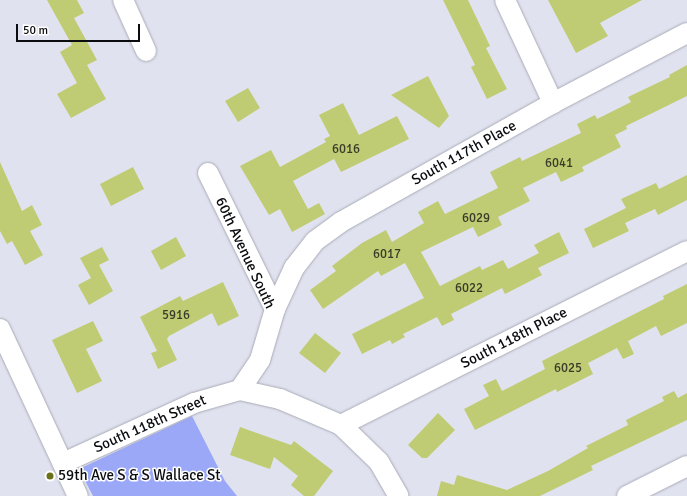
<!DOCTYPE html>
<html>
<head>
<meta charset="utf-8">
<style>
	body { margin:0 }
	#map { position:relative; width:687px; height:496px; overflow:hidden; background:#e0e2ef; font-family:Signika,sans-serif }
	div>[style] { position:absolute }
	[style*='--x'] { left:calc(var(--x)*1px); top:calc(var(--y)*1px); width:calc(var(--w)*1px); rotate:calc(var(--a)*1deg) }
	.forest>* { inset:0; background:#9aa8f7 }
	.building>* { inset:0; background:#c0cc73 }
	.roads { filter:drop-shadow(0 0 1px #a8abb6) drop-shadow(0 0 1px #a8abb6) }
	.minor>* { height:20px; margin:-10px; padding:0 10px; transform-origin:10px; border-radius:10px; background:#fff }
	.dots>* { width:11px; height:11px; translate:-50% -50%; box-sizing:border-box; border:2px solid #fff; border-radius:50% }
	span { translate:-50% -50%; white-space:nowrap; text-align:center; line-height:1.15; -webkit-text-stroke:3px #fff; paint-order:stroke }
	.number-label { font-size:13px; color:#383c28 }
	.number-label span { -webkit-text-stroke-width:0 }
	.street-label { font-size:15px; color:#0b0c0f }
	.poi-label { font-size:15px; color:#0b0c0f }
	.left { translate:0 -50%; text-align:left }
	.scale { position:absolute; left:16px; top:24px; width:124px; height:18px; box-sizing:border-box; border:2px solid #0b0c0f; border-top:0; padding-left:5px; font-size:12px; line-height:14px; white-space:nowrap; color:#0b0c0f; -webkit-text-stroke:3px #fff; paint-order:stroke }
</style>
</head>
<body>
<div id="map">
	<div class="forest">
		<i style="clip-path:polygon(192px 416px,225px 481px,237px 496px,93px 496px,79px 469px)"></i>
	</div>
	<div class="building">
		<i style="clip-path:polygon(47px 0,77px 0,84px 13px,74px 18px,97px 60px,87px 65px,106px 99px,71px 118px,57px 94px,77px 83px,60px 52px,72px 45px)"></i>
		<i style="clip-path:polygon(443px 0,468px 0,490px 46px,486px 48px,507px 89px,487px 99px,471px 67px,475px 65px)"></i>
		<i style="clip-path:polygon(548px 0,642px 0,600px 23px,608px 36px,576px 53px)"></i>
		<i style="clip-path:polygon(687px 65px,687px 96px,626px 126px,627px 129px,615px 135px,621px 147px,582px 167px,584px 171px,561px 182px,556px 172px,523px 188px,530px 201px,498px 217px,502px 225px,478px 237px,473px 227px,421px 252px,440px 286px,480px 266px,482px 270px,503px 260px,508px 269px,539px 253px,534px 245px,559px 232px,569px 253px,538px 268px,542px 275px,505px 294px,502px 288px,451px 314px,454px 320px,442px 326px,437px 317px,403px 334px,405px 337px,392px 344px,390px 340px,362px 354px,352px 334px,424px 298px,405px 263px,381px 276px,378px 271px,323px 309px,310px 290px,336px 271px,332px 266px,362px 243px,386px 230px,392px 242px,424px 223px,418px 212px,438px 201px,445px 214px,498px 188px,490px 172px,520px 157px,522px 161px,581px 133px,577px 124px,595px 115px,597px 119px,631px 102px,628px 97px,670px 77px,669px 75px)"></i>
		<i style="clip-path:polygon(428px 76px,449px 116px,439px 128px,391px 95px)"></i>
		<i style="clip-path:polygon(248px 88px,260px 108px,238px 122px,225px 101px)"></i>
		<i style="clip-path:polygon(343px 103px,359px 135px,397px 116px,409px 139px,341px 172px,334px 159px,293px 181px,308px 209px,319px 203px,325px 214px,292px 232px,280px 209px,269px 215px,240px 166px,271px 150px,280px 167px,326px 142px,324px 139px,330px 136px,319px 115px)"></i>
		<i style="clip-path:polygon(0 162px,22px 211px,32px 205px,42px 225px,30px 231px,43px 255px,25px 265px,12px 241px,7px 244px,0 231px)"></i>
		<i style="clip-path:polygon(133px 167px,144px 189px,111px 206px,100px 184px)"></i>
		<i style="clip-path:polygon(687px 175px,687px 200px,658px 215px,655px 209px,625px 223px,629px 231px,593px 248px,584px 229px,626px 208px,621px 199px,656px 183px,659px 189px)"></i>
		<i style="clip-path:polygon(176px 237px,186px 256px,161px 270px,151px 251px)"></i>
		<i style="clip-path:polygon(102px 247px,109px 260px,99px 265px,113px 291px,89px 305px,78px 285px,91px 278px,80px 258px)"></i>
		<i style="clip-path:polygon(223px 282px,239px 316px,218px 326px,212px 313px,169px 336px,167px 339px,177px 360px,158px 369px,151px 353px,157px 351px,140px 317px,180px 296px,183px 301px)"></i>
		<i style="clip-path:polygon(687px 284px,687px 323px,661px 336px,656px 326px,628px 341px,634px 354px,623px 359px,617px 348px,588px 363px,593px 374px,557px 392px,556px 389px,475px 430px,464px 409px,489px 396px,483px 385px,496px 379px,502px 391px,545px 369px,542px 361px,664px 299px,663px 296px)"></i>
		<i style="clip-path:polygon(93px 321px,103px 341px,86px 349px,102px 381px,77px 393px,52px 340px)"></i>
		<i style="clip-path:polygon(315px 333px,341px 353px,325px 373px,299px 353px)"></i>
		<i style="clip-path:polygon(674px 391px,678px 398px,687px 393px,687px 420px,591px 466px,593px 470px,540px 496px,437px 496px,441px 481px,454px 485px,457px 475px,507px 490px,548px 471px,588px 448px,586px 446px,628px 425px,626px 420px,664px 401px,662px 397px)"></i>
		<i style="clip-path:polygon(438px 413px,455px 430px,427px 458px,422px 458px,408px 445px)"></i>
		<i style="clip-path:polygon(240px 427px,291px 445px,294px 441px,333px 471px,314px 496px,304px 496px,291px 485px,298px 476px,274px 457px,270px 469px,230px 455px)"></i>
	</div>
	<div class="roads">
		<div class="minor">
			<i style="--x:123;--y:0;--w:56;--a:65.7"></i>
			<i style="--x:505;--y:0;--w:114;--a:65"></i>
			<i style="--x:208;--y:173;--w:152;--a:63.8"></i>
			<i style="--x:275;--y:309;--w:53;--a:106.4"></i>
			<i style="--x:260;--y:360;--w:36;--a:124"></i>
			<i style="--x:240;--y:390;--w:41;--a:12.7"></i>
			<i style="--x:280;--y:399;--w:66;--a:23.1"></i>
			<i style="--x:341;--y:425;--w:53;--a:44.2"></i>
			<i style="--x:379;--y:462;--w:39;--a:60"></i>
			<i style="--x:275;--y:309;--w:45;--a:-65.1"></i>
			<i style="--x:294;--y:268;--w:34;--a:-52"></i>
			<i style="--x:315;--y:241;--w:32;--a:-36"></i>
			<i style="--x:341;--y:222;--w:243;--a:-29.3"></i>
			<i style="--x:553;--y:103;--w:151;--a:-27.6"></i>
			<i style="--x:0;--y:329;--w:184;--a:65"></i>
			<i style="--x:341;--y:425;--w:387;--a:-26.7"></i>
			<i style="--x:63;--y:463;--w:144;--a:-24.6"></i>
			<i style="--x:194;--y:403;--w:48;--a:-15.8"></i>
			<i style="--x:627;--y:496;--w:67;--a:-26.6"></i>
		</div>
	</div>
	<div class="dots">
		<i style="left:50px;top:476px;background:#69721a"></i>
	</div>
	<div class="number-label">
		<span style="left:346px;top:149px">6016</span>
		<span style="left:559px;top:163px">6041</span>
		<span style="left:476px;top:218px">6029</span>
		<span style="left:387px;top:254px">6017</span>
		<span style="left:469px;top:288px">6022</span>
		<span style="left:176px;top:315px">5916</span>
		<span style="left:568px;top:368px">6025</span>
	</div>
	<div class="street-label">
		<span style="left:464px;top:153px;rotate:-29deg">South 117th Place</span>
		<span style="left:245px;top:253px;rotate:65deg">60th Avenue South</span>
		<span style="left:514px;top:338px;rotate:-27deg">South 118th Place</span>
		<span style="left:150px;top:424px;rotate:-24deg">South 118th Street</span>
	</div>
	<div class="poi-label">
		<span class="left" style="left:58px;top:476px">59th Ave S &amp; S Wallace St</span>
	</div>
	<div class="scale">50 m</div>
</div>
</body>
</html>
